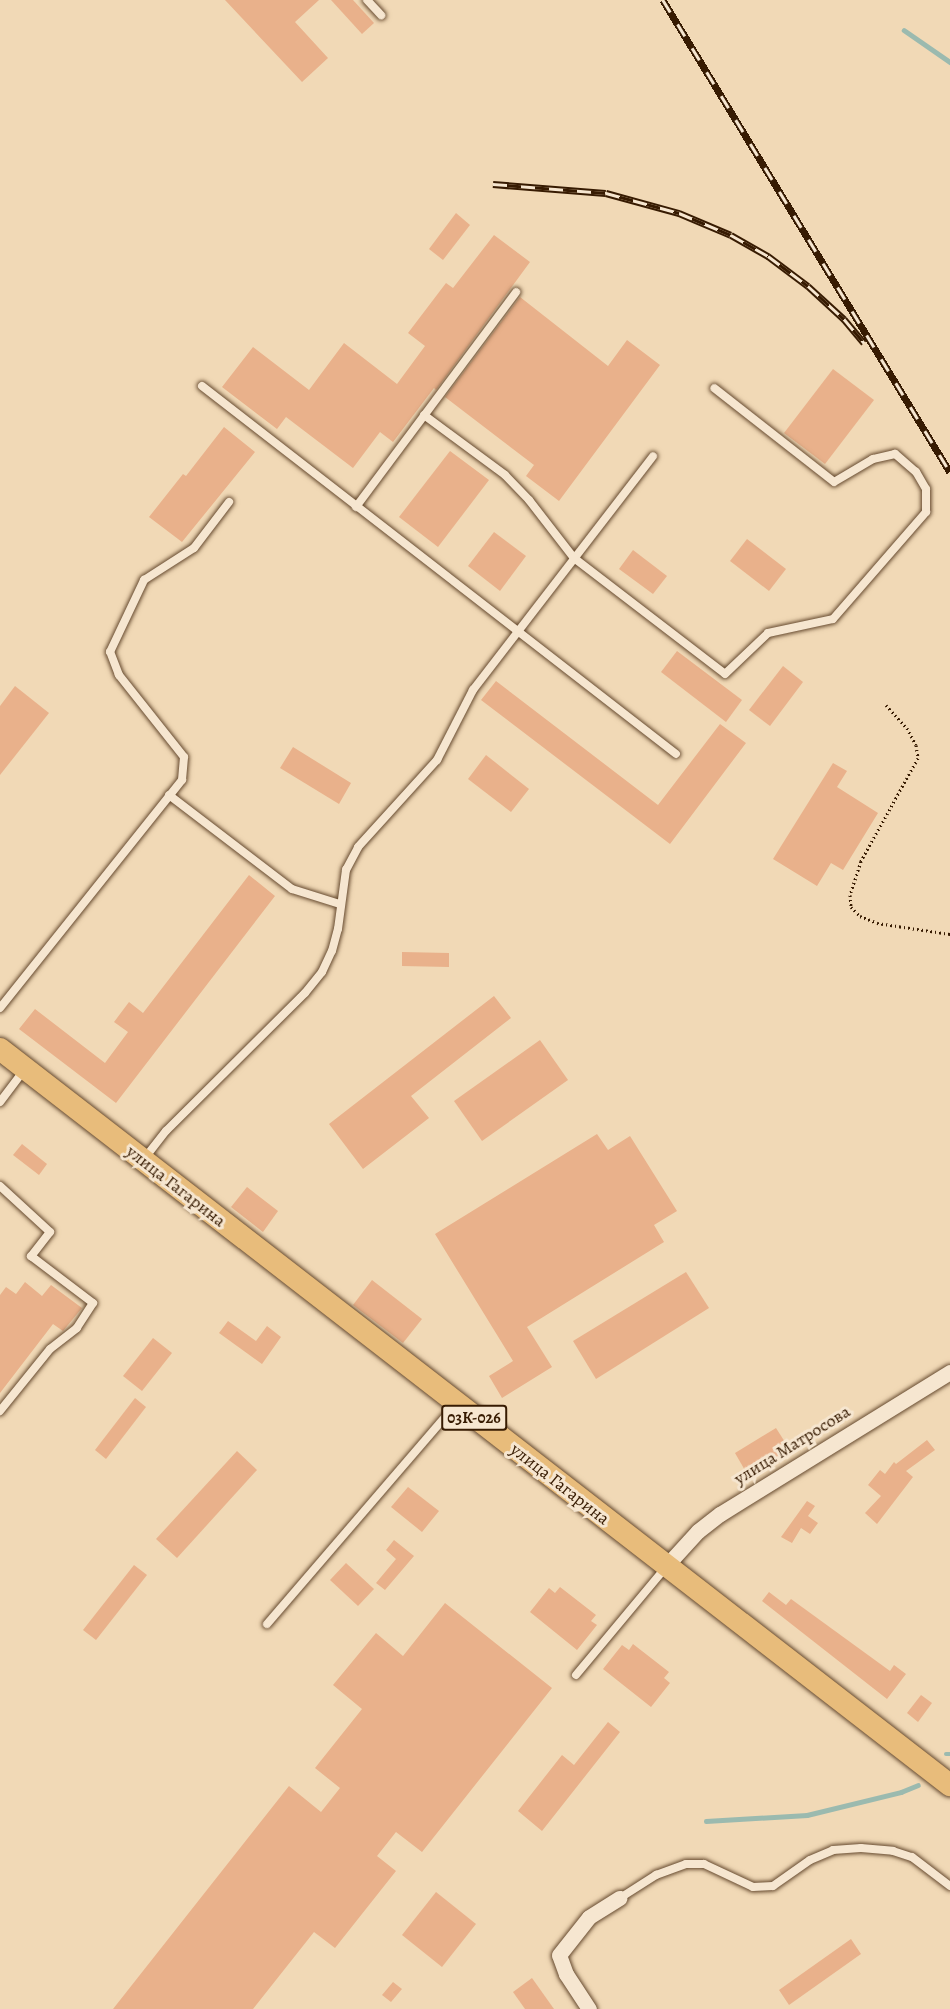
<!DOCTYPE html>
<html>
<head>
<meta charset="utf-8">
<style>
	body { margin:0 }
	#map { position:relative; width:950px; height:2009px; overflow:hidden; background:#f1d9b6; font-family:Alegreya,serif }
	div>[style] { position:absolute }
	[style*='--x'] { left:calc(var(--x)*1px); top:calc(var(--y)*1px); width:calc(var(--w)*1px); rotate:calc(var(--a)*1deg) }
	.stream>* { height:4.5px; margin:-2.25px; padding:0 2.25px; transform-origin:2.25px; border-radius:2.25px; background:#9bbaaf }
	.building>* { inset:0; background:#e9b18b }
	.path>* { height:3px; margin-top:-1.5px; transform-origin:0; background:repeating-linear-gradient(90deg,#371b02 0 1.5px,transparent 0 4.5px) }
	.roads { filter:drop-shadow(0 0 2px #664a2f) drop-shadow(0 0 2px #664a2f) }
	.lane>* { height:8px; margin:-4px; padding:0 4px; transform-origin:4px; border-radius:4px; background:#f6e6d0 }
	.street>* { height:15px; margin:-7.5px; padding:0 7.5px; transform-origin:7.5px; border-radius:7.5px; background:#f6e6d0 }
	.primary>* { height:22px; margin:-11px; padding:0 11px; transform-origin:11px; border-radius:11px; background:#e8bc7b }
	.rail>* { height:7px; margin-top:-3.5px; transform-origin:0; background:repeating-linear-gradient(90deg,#f6e6d0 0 14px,#371b02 0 28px); box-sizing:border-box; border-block:2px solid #371b02 }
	span { translate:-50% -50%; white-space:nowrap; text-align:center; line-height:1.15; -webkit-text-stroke:6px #f6e6d0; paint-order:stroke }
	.shield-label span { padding:2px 4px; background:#f6e6d0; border:2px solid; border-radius:4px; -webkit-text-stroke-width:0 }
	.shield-label { font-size:16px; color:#371b02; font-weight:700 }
	.street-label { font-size:18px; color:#371b02 }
</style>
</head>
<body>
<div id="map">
	<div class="stream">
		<i style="--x:904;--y:30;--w:56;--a:34.8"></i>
		<i style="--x:946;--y:1754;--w:4;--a:0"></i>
		<i style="--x:706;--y:1821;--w:101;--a:-3.4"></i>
		<i style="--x:807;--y:1815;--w:97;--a:-13.7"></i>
		<i style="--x:901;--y:1792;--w:18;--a:-22"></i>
	</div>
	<div class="building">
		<i style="clip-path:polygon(225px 0,319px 0,295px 22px,328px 58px,302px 82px)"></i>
		<i style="clip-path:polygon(331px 0,353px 0,374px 23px,362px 34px)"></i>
		<i style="clip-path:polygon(456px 213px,470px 225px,443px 260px,429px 249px)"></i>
		<i style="clip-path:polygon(494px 235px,530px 262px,436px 390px,434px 388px,393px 442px,380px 432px,353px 468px,286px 417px,277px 429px,222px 387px,253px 347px,309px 390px,344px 343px,397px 384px,425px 346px,408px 333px,446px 283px,453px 288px)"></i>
		<i style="clip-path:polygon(520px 297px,608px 366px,627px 340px,660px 365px,559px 501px,526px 476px,534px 465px,445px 397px)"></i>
		<i style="clip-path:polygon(833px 369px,874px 400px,825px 464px,784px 433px)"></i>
		<i style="clip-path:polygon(224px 427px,255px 452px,182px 542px,149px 517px,183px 474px,186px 476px)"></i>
		<i style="clip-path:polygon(450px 451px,489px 480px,438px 547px,399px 517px)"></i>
		<i style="clip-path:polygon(494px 532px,526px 556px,500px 591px,468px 566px)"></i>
		<i style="clip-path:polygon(747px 539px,786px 569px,769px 591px,730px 561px)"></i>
		<i style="clip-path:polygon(633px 550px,667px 576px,653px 594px,619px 569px)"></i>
		<i style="clip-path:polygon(677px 651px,742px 700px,726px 722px,661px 672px)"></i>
		<i style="clip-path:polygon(783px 666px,803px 682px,770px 726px,749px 710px)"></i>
		<i style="clip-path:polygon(496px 681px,658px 805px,720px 724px,746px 743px,670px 844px,481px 700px)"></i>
		<i style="clip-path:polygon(15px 686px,49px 713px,0 775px,0 706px)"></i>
		<i style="clip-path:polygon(293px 747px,351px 783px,339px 804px,280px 768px)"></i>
		<i style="clip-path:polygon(486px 755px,529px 789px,511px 812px,468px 779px)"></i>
		<i style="clip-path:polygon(833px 763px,847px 771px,837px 787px,878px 813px,843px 870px,831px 863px,817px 886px,773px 859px)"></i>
		<i style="clip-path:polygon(249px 875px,275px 896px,116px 1103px,19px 1029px,35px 1009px,105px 1063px,128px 1032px,114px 1022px,129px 1002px,143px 1013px)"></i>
		<i style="clip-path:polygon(402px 952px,449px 953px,449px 967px,402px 966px)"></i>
		<i style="clip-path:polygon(494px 996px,511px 1018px,411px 1096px,429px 1118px,363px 1169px,329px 1124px)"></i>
		<i style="clip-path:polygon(540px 1040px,568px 1080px,482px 1141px,454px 1101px)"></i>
		<i style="clip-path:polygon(597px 1134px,608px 1150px,630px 1136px,677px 1211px,654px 1225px,664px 1242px,527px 1327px,552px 1367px,502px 1398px,489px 1376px,513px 1361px,435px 1234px)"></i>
		<i style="clip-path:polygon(22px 1144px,47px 1164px,39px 1175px,13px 1155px)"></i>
		<i style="clip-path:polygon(247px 1187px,278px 1211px,263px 1232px,231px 1207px)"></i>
		<i style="clip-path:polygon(686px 1272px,709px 1308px,596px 1379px,573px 1341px)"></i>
		<i style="clip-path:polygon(372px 1280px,422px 1319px,403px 1343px,353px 1305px)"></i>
		<i style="clip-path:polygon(25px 1282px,42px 1296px,51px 1285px,82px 1308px,63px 1331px,53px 1324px,0 1393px,0 1295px,6px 1287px,16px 1294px)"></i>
		<i style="clip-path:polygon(228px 1321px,256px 1341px,267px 1326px,281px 1337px,262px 1364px,219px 1333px)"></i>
		<i style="clip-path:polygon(153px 1338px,172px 1353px,142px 1391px,123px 1376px)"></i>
		<i style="clip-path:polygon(135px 1398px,146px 1407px,106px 1459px,95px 1450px)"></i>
		<i style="clip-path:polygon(776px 1428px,792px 1453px,750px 1479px,735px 1453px)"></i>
		<i style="clip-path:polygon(927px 1440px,935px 1450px,906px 1471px,913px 1477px,877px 1524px,865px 1513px,881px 1496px,868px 1485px,880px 1470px,885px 1474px,894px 1462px,896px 1464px)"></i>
		<i style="clip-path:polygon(237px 1451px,257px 1470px,177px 1558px,156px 1539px)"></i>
		<i style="clip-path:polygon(408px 1487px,439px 1511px,422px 1532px,391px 1507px)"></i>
		<i style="clip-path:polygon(807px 1501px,815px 1506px,808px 1516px,818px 1523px,810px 1534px,801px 1528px,792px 1543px,781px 1537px)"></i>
		<i style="clip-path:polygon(394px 1540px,414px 1556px,385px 1590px,376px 1583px,396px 1559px,386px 1550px)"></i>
		<i style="clip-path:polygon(346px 1563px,374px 1589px,358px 1606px,330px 1580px)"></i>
		<i style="clip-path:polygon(134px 1565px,147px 1575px,96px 1640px,83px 1630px)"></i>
		<i style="clip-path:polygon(560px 1587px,596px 1615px,591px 1621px,597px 1625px,577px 1650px,530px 1612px,549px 1588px,555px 1593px)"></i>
		<i style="clip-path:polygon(769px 1592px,786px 1605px,791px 1599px,890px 1671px,894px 1665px,906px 1674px,887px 1699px,762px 1601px)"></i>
		<i style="clip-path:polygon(445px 1603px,552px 1688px,422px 1852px,396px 1832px,377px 1856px,396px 1871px,335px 1948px,314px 1932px,253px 2009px,113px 2009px,289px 1786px,321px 1812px,340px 1788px,315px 1768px,362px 1709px,333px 1685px,376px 1633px,403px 1656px)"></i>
		<i style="clip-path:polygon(633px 1644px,669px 1672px,664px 1678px,670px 1683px,651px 1707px,603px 1669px,622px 1645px,629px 1650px)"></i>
		<i style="clip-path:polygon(921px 1695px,932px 1703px,918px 1722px,907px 1713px)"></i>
		<i style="clip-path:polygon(608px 1722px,620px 1732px,542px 1831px,518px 1811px,562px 1755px,574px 1765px)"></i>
		<i style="clip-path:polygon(436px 1892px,476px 1924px,442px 1967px,402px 1935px)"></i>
		<i style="clip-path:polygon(851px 1939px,861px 1954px,789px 2005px,779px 1990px)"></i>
		<i style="clip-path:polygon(532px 1978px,554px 2009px,525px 2009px,513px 1992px)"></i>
		<i style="clip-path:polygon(393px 1982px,402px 1989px,391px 2002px,382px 1995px)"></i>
	</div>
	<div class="path">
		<i style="--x:886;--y:705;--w:31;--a:48"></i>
		<i style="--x:907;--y:728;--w:19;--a:62"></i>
		<i style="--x:916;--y:745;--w:13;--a:81"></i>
		<i style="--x:918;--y:758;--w:118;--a:119"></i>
		<i style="--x:861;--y:861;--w:36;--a:108"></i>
		<i style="--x:850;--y:895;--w:12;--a:85"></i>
		<i style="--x:851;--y:907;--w:13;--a:45"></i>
		<i style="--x:860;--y:916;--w:18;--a:22"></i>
		<i style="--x:877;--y:923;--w:74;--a:8.6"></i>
	</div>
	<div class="roads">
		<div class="lane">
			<i style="--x:367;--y:0;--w:21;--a:47"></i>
			<i style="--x:202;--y:386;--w:600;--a:37.82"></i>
			<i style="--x:424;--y:415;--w:101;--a:36.5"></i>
			<i style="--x:505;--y:475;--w:35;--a:46"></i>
			<i style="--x:529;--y:500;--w:73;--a:52.2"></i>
			<i style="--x:574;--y:558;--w:190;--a:37.5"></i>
			<i style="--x:725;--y:674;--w:59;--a:-43.6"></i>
			<i style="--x:768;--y:633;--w:66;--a:-12.2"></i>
			<i style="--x:833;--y:619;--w:142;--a:-49"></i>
			<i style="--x:926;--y:512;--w:23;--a:-90"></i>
			<i style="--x:926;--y:489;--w:20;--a:-120"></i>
			<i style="--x:916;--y:472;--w:28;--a:-139"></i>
			<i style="--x:895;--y:454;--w:23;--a:167"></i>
			<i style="--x:873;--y:459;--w:45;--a:149.5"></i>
			<i style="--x:834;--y:482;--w:152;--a:-141.9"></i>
			<i style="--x:356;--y:507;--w:268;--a:-53.3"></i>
			<i style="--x:169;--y:795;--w:155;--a:37.4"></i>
			<i style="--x:292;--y:889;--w:50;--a:17.4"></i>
			<i style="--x:0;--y:1008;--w:292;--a:-51.4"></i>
			<i style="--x:182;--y:780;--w:23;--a:-85"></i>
			<i style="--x:184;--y:757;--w:105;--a:-128.4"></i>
			<i style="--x:119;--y:675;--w:25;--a:-111"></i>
			<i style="--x:110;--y:652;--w:80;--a:-64.7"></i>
			<i style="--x:144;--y:580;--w:59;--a:-32.6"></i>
			<i style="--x:194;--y:548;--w:58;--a:-52.7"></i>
			<i style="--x:0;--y:1102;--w:40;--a:-53"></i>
			<i style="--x:144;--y:1159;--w:36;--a:-52"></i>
			<i style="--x:166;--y:1131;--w:196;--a:-44.8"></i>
			<i style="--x:305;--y:993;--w:27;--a:-51"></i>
			<i style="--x:322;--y:972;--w:23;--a:-65"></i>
			<i style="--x:332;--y:951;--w:23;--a:-75"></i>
			<i style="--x:338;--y:929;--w:60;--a:-82.3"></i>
			<i style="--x:346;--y:870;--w:26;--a:-62"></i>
			<i style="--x:358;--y:847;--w:118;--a:-47.8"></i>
			<i style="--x:437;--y:760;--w:79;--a:-62.8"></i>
			<i style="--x:473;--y:690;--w:295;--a:-52.4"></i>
			<i style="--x:0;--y:1186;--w:68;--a:42.6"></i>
			<i style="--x:50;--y:1232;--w:31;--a:128"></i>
			<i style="--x:31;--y:1256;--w:78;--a:37.2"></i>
			<i style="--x:93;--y:1303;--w:30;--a:123"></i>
			<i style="--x:77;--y:1328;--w:34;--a:142"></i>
			<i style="--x:50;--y:1349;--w:80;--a:128.9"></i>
			<i style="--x:267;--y:1624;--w:290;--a:-49.3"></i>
			<i style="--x:576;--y:1675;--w:139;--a:-50.2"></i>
			<i style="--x:620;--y:1898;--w:43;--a:-32.6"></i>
			<i style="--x:656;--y:1875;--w:32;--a:-20"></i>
			<i style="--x:686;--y:1864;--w:18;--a:0"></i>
			<i style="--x:704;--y:1864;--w:54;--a:25.1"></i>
			<i style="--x:753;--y:1887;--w:20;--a:-3"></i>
			<i style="--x:773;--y:1886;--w:45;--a:-35.1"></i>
			<i style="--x:810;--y:1860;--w:25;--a:-23"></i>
			<i style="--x:833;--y:1850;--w:28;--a:-4"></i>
			<i style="--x:861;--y:1848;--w:32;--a:5"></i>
			<i style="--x:893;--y:1851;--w:20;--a:18"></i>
			<i style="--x:912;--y:1857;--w:48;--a:37.3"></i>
		</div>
		<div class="street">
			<i style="--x:666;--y:1566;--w:47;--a:-47.6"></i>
			<i style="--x:698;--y:1531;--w:28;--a:-38"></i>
			<i style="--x:720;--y:1514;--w:270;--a:-31.7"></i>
			<i style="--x:589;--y:2009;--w:42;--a:-123.3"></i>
			<i style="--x:566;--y:1974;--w:20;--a:-110"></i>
			<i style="--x:559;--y:1955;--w:48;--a:-51.7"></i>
			<i style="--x:589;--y:1917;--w:36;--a:-32"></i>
		</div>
		<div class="primary">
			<i style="--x:0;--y:1049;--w:1202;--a:37.77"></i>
		</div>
	</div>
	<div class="rail">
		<i style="--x:663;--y:0;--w:552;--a:58.7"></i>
		<i style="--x:493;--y:184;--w:113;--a:4.6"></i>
		<i style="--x:606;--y:193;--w:76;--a:15.3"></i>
		<i style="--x:679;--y:213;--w:56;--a:22.9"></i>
		<i style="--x:731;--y:235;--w:43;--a:29.6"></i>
		<i style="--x:768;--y:256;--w:50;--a:36.9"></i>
		<i style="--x:808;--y:286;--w:49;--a:42.5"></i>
		<i style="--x:844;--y:319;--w:31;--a:50"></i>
	</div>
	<div class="shield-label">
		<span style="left:474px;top:1418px">03К-026</span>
	</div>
	<div class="street-label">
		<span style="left:176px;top:1186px;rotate:38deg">улица Гагарина</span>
		<span style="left:792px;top:1445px;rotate:-32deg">улица Матросова</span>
		<span style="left:560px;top:1484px;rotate:38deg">улица Гагарина</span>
	</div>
</div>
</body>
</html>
